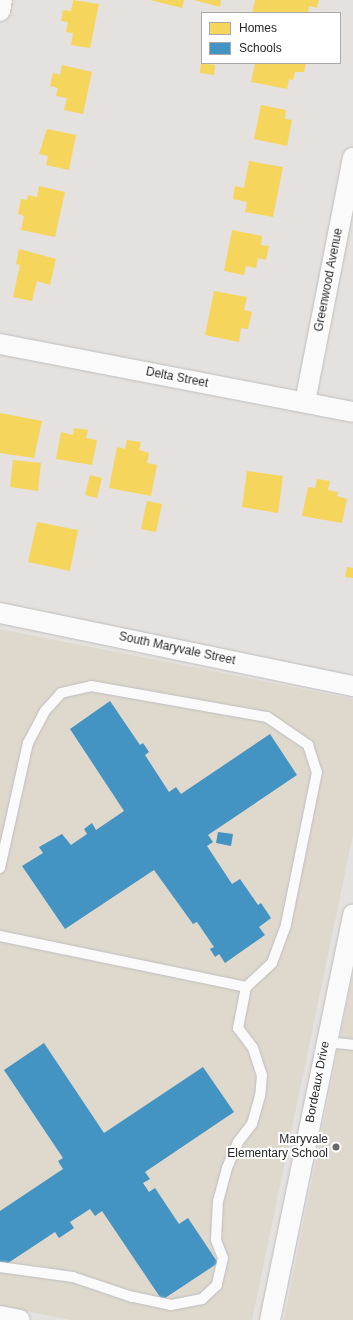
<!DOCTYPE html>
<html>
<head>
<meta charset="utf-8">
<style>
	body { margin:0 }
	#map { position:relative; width:353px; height:1320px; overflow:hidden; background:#e4e1de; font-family:Arial,sans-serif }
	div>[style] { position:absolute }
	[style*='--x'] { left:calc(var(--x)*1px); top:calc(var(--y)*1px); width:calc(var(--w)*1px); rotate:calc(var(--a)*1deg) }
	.education>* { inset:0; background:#ded8cd }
	.homes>* { inset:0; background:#f6d55c }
	.schools>* { inset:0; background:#4393c3 }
	.roads { filter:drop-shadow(0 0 1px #bebebf) drop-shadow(0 0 1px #bebebf) }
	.lane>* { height:10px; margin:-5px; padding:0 5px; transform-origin:5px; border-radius:5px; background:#fbfafa }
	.street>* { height:20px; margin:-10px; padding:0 10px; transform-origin:10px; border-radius:10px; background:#fbfafa }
	.dots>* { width:11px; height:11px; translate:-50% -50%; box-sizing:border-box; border:2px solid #fff; border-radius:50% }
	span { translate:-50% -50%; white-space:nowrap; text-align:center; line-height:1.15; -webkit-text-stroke:4px #fff; paint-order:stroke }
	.street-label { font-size:12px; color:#272727 }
	.poi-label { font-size:12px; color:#272727 }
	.right { translate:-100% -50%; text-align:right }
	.legend { position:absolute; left:201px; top:12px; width:140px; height:52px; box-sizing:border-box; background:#fff; border:1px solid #a9a9a9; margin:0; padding:5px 7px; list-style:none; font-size:12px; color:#272727 }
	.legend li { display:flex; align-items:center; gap:8px; height:20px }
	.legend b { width:20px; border:1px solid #a9a9a9 }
</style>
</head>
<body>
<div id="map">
	<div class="education">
		<i style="clip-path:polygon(0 629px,353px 699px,353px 834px,252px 1320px,72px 1320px,0 1306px)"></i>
		<i style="clip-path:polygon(353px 974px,353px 1320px,284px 1320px)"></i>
	</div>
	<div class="homes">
		<i style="clip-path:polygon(73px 0,99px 4px,90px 48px,71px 45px,73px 33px,66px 32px,68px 22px,61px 21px,63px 10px,71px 11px)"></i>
		<i style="clip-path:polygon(150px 0,184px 0,182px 8px)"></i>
		<i style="clip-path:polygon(194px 0,221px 0,220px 7px)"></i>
		<i style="clip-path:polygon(255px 0,319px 0,317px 8px,309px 6px,308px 13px,252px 13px)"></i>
		<i style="clip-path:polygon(201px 63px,215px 65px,214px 75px,200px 73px)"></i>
		<i style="clip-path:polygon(255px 63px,306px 63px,304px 72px,295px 72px,293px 80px,289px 79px,287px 89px,251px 82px)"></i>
		<i style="clip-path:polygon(62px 65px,92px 72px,83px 114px,64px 110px,67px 98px,56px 96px,58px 88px,50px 86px,53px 73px,60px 75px)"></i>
		<i style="clip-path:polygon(261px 105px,286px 110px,285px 119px,292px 120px,287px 146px,254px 139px)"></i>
		<i style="clip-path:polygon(47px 129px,76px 135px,69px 170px,46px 165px,48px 156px,39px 154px)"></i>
		<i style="clip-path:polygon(249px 161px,283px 167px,273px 217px,245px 212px,247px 202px,233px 199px,235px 186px,244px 188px)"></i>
		<i style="clip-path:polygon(39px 186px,65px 192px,55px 237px,21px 230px,24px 216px,18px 214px,21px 199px,27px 200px,28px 195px,37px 197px)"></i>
		<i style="clip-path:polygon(232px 230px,262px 236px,261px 245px,269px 246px,266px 260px,258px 258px,256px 268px,246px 266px,244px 275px,224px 271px)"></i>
		<i style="clip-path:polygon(19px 249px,56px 259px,50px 285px,37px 281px,32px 301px,13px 297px,20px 265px,16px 264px)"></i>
		<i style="clip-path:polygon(214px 291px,247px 297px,244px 310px,252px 312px,248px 329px,241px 328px,239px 342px,205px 335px)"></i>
		<i style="clip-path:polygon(0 413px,42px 421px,34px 458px,0 453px)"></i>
		<i style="clip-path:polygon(74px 428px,88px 430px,86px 438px,97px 440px,92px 465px,56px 459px,61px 432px,73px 435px)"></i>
		<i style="clip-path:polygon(127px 440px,141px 442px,139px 450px,149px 453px,147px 463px,157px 465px,151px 496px,109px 488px,117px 447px,125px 449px)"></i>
		<i style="clip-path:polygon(13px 460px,41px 463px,38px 491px,10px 487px)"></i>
		<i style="clip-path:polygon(247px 471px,283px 476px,278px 513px,242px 507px)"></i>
		<i style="clip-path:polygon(90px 475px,102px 478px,97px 498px,85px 495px)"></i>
		<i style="clip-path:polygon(317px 479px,330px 481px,328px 490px,338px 492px,337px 496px,347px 499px,342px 523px,302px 516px,308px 487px,315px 488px)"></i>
		<i style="clip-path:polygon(147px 501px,162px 504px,156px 532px,141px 529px)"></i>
		<i style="clip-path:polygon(37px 522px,78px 530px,70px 571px,28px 562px)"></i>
		<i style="clip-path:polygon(347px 567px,353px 568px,353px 578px,345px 577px)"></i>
	</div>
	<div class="schools">
		<i style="clip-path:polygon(110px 701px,140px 745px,143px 743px,149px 752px,145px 755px,169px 792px,176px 787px,181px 794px,270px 734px,297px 775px,208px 835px,213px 842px,207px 846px,232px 884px,240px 879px,258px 905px,261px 903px,271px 918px,259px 927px,265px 935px,225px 963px,219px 954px,215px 957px,210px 949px,214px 947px,197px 922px,193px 924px,154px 870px,65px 929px,22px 866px,43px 853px,39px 847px,62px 834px,71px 845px,87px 834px,84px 829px,92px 823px,96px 830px,124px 811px,70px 729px)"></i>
		<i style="clip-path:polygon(218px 832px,233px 834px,231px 846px,216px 843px)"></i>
		<i style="clip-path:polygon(44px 1043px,104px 1133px,203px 1067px,234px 1112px,145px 1172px,150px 1179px,143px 1183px,149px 1192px,155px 1188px,179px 1224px,188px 1218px,218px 1263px,162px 1300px,102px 1211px,95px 1216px,90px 1209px,70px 1222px,74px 1228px,59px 1238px,55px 1232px,2px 1267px,0 1263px,0 1211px,63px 1169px,58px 1161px,63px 1158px,4px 1070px)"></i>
	</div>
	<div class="roads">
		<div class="lane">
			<i style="--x:0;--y:868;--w:128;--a:-77.4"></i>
			<i style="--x:28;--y:743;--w:36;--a:-62"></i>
			<i style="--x:45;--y:711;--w:24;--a:-48"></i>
			<i style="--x:61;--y:693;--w:31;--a:-13"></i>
			<i style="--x:91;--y:686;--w:179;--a:10"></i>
			<i style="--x:267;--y:717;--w:50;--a:34.3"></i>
			<i style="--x:308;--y:745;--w:28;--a:72"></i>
			<i style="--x:317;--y:772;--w:156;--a:101.5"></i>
			<i style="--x:286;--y:925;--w:40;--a:110.2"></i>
			<i style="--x:272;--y:963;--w:35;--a:137"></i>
			<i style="--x:246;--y:987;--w:42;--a:101"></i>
			<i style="--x:238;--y:1028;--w:25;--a:53"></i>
			<i style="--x:253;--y:1048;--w:28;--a:72"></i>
			<i style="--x:262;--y:1075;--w:21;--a:95"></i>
			<i style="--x:260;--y:1096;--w:29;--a:106"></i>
			<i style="--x:252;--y:1124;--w:23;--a:128"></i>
			<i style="--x:238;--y:1142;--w:28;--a:113"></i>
			<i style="--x:227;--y:1168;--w:34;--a:105"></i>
			<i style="--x:218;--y:1201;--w:39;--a:93"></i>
			<i style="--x:216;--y:1240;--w:19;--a:69"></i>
			<i style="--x:223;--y:1258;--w:28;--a:103"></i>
			<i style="--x:217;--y:1285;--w:21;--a:137"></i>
			<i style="--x:202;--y:1299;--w:32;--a:169"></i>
			<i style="--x:171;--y:1305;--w:40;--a:-168"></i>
			<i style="--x:132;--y:1297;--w:62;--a:-161.3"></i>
			<i style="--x:73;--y:1277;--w:74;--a:-172.2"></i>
			<i style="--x:0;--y:936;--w:251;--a:11.7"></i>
			<i style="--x:326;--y:1042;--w:27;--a:6"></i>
		</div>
		<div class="street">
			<i style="--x:0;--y:11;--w:11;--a:-80"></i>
			<i style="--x:0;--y:344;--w:359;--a:10.9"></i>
			<i style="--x:305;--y:402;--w:249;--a:-78.9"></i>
			<i style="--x:0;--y:613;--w:360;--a:11.7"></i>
			<i style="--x:0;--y:1316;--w:20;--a:11"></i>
			<i style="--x:270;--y:1320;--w:414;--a:-78.4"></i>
		</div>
	</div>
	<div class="dots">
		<i style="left:336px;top:1147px;background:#696867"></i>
	</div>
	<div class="street-label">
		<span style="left:329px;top:280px;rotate:-79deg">Greenwood Avenue</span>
		<span style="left:177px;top:378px;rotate:11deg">Delta Street</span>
		<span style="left:177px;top:649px;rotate:12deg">South Maryvale Street</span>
		<span style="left:318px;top:1082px;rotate:-79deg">Bordeaux Drive</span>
	</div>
	<div class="poi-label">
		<span class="right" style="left:328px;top:1147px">Maryvale<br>Elementary School</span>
	</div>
	<ul class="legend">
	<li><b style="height:11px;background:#f6d55c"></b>Homes</li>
	<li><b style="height:11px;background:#4393c3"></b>Schools</li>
	</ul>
</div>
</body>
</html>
